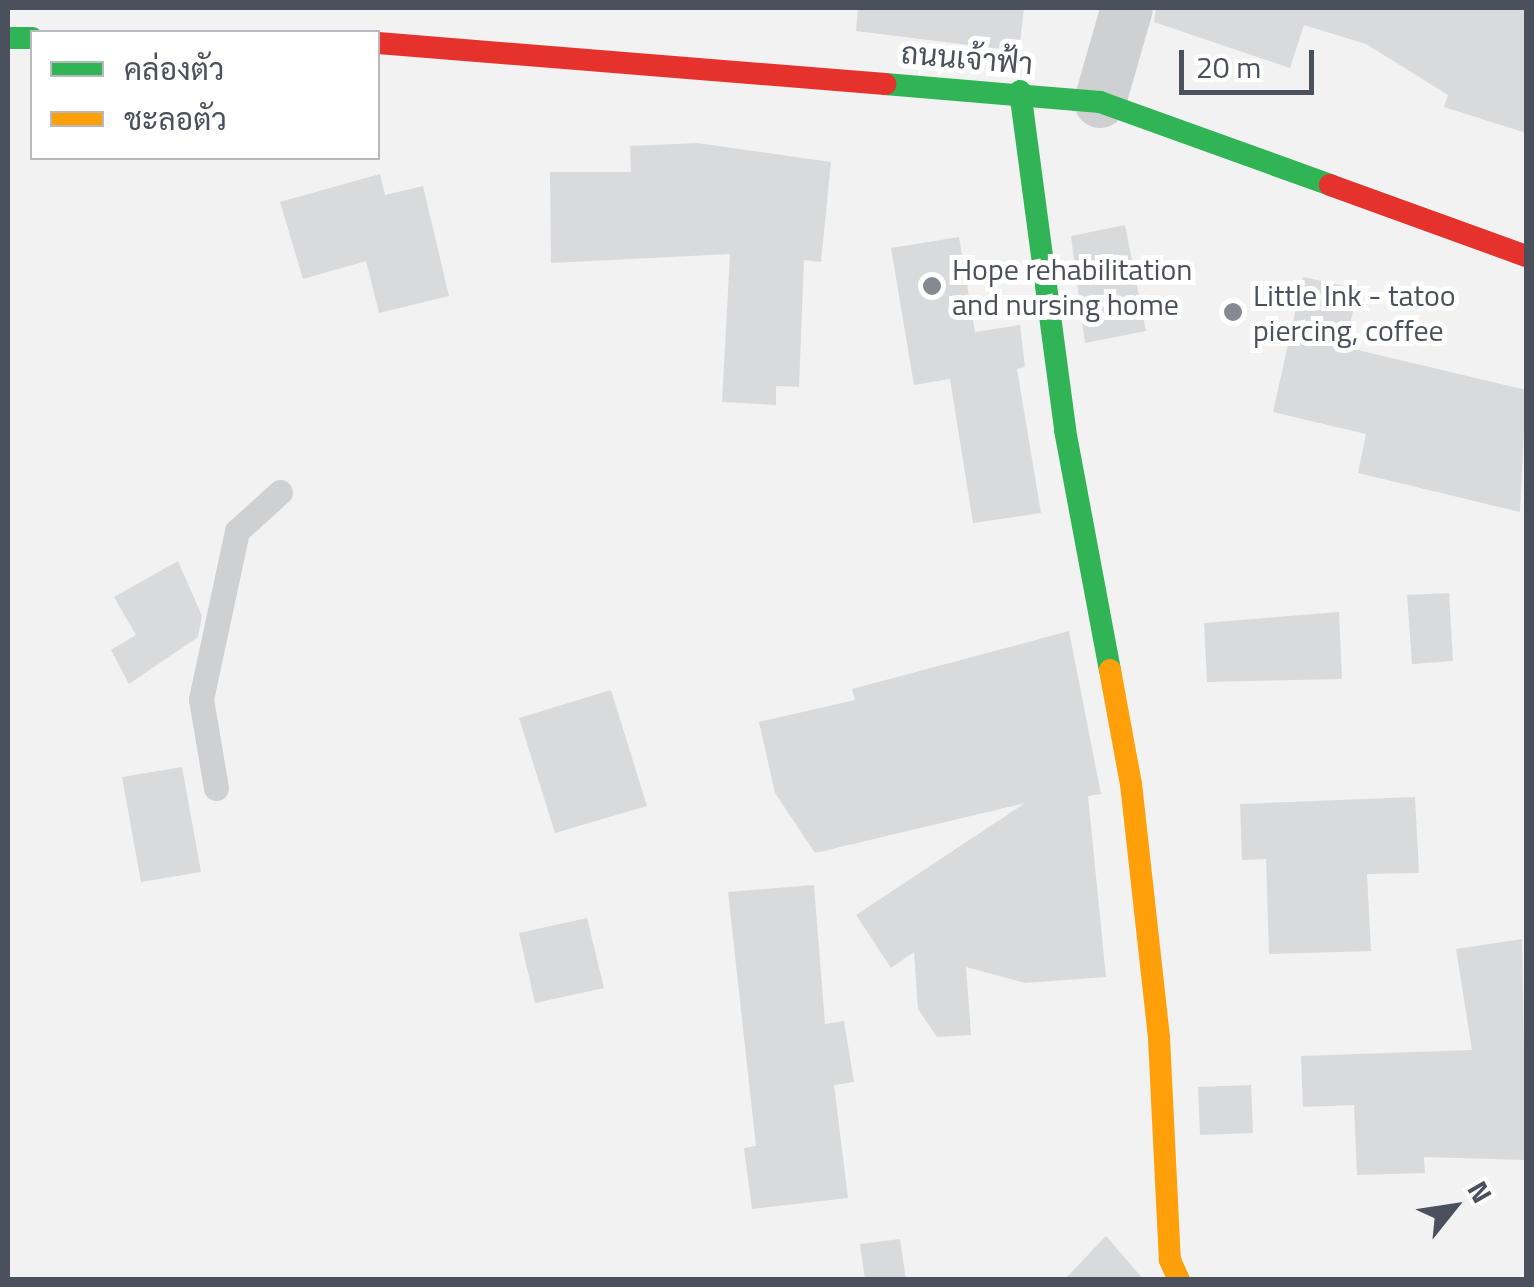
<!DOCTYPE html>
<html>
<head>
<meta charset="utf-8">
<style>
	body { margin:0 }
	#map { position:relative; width:1534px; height:1287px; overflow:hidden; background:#f2f2f2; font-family:"Titillium Web",Sarabun,sans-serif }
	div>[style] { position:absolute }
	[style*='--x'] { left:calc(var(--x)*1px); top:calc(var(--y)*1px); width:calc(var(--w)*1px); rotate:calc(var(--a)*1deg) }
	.building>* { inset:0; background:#d9dadc }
	.lane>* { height:25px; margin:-12.5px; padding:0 12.5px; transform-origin:12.5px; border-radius:12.5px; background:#ced0d2 }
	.street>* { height:52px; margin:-26px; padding:0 26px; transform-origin:26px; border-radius:26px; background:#ced0d2 }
	.fast>* { height:22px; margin:-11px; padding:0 11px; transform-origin:11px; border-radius:11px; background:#30b455 }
	.slow>* { height:22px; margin:-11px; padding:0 11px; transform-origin:11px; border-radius:11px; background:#ff9f0a }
	.jam>* { height:22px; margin:-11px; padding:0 11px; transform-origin:11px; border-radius:11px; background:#e5322d }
	.dots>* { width:28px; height:28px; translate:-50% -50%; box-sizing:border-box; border:5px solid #fff; border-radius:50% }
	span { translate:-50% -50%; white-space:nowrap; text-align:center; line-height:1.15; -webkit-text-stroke:10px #fff; paint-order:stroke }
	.street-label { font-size:30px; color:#4a515d }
	.poi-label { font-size:30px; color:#4a515d }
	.left { translate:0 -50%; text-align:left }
	.frame { position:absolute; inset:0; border:10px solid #4a515d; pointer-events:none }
	.legend { position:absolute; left:30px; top:30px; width:350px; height:130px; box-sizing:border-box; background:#fff; border:2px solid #b7b9be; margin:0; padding:12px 18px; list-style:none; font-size:30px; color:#4a515d }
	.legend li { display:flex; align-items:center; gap:20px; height:50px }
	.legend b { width:50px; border:2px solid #b7b9be }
	.north { position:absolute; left:1404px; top:1157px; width:100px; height:100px; -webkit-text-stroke:8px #fff; paint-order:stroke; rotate:60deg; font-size:28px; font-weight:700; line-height:40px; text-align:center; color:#4a515d }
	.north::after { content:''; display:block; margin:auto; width:35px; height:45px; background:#4a515d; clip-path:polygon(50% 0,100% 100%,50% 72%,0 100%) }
	.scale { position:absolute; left:1179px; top:50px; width:135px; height:45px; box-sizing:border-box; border:5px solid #4a515d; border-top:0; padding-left:12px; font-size:30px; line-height:35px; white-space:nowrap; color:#4a515d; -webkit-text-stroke:8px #fff; paint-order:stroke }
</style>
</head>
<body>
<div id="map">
	<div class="building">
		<i style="clip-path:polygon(858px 8px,1024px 8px,1019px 51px,856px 31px)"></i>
		<i style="clip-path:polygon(1156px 8px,1526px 8px,1526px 133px,1444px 107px,1448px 95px,1366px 44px,1304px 25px,1290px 68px,1154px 22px)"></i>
		<i style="clip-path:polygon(697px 143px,831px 162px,821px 262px,804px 260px,799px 387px,776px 386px,776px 405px,722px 402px,730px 254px,551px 263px,550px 172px,631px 172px,630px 146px)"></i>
		<i style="clip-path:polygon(380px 174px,385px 195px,423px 186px,449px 296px,379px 313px,366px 261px,303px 279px,280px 202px)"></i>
		<i style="clip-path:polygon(1125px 225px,1146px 331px,1085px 343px,1071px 236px)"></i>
		<i style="clip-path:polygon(959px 237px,975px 332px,1020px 325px,1025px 367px,1017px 369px,1041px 513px,973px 523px,950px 379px,914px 385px,891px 248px)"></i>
		<i style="clip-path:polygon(1303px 277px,1358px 289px,1345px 347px,1526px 390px,1520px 512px,1358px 473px,1366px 434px,1273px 412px)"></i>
		<i style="clip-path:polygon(178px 561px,202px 616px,198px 637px,129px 684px,111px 650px,136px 635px,114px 597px)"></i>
		<i style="clip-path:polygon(1449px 593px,1453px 661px,1412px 664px,1407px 595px)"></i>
		<i style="clip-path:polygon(1339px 612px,1342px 679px,1207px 682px,1204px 623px)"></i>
		<i style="clip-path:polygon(1069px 631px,1101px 794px,1088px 796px,1106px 977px,1025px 983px,966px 967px,971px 1035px,937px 1037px,918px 1009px,914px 952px,891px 968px,856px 915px,1025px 803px,815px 853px,775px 793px,759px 722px,855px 700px,852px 689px)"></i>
		<i style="clip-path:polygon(611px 690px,647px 806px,555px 833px,519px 718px)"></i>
		<i style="clip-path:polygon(182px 767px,201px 872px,141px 882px,122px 777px)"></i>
		<i style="clip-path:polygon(1415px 797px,1419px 873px,1367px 874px,1371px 951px,1269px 954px,1266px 859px,1242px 860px,1240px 804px)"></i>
		<i style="clip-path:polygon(814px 885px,825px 1024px,844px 1021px,854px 1082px,834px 1085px,848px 1198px,752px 1209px,744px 1148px,756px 1146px,728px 892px)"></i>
		<i style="clip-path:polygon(587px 918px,604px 988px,535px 1003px,519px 933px)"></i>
		<i style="clip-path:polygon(1522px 939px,1526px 1160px,1424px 1157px,1425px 1173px,1357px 1175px,1354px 1105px,1303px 1107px,1301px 1056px,1472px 1050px,1456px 949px)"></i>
		<i style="clip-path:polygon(1251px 1085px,1253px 1133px,1200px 1135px,1198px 1087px)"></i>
		<i style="clip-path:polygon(1106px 1236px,1144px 1280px,1064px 1280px)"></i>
		<i style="clip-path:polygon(900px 1239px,906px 1280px,865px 1280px,860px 1244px)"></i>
	</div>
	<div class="lane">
		<i style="--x:216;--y:788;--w:90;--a:-99.6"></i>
		<i style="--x:201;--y:699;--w:172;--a:-77.9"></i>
		<i style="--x:237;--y:531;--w:58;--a:-42.2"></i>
	</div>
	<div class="street">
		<i style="--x:1100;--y:102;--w:98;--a:-74"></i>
	</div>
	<div class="fast">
		<i style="--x:8;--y:38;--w:24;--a:0"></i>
		<i style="--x:885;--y:84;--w:216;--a:4.8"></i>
		<i style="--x:1100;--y:102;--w:245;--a:19.8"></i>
		<i style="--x:1020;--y:91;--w:342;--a:82.4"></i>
		<i style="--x:1065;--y:430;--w:244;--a:79.4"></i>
	</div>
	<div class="slow">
		<i style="--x:1110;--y:670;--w:116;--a:79.6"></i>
		<i style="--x:1131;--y:784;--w:256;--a:83.7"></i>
		<i style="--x:1159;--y:1038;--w:222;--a:87.2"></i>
		<i style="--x:1170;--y:1260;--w:22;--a:66"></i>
	</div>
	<div class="jam">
		<i style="--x:378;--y:43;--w:509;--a:4.62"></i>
		<i style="--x:1330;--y:185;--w:208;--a:19.9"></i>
	</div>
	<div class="dots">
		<i style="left:932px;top:286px;background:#858991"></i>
		<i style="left:1233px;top:312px;background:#858991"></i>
	</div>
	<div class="street-label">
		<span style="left:967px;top:58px;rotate:5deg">ถนนเจ้าฟ้า</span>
	</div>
	<div class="poi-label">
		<span class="left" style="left:952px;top:286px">Hope rehabilitation<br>and nursing home</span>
		<span class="left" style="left:1253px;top:312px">Little Ink - tatoo<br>piercing, coffee</span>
	</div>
	<div class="frame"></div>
	<ul class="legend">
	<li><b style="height:12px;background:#30b455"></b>คล่องตัว</li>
	<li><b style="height:12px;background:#ff9f0a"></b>ชะลอตัว</li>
	</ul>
	<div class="north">N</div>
	<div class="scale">20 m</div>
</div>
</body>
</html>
